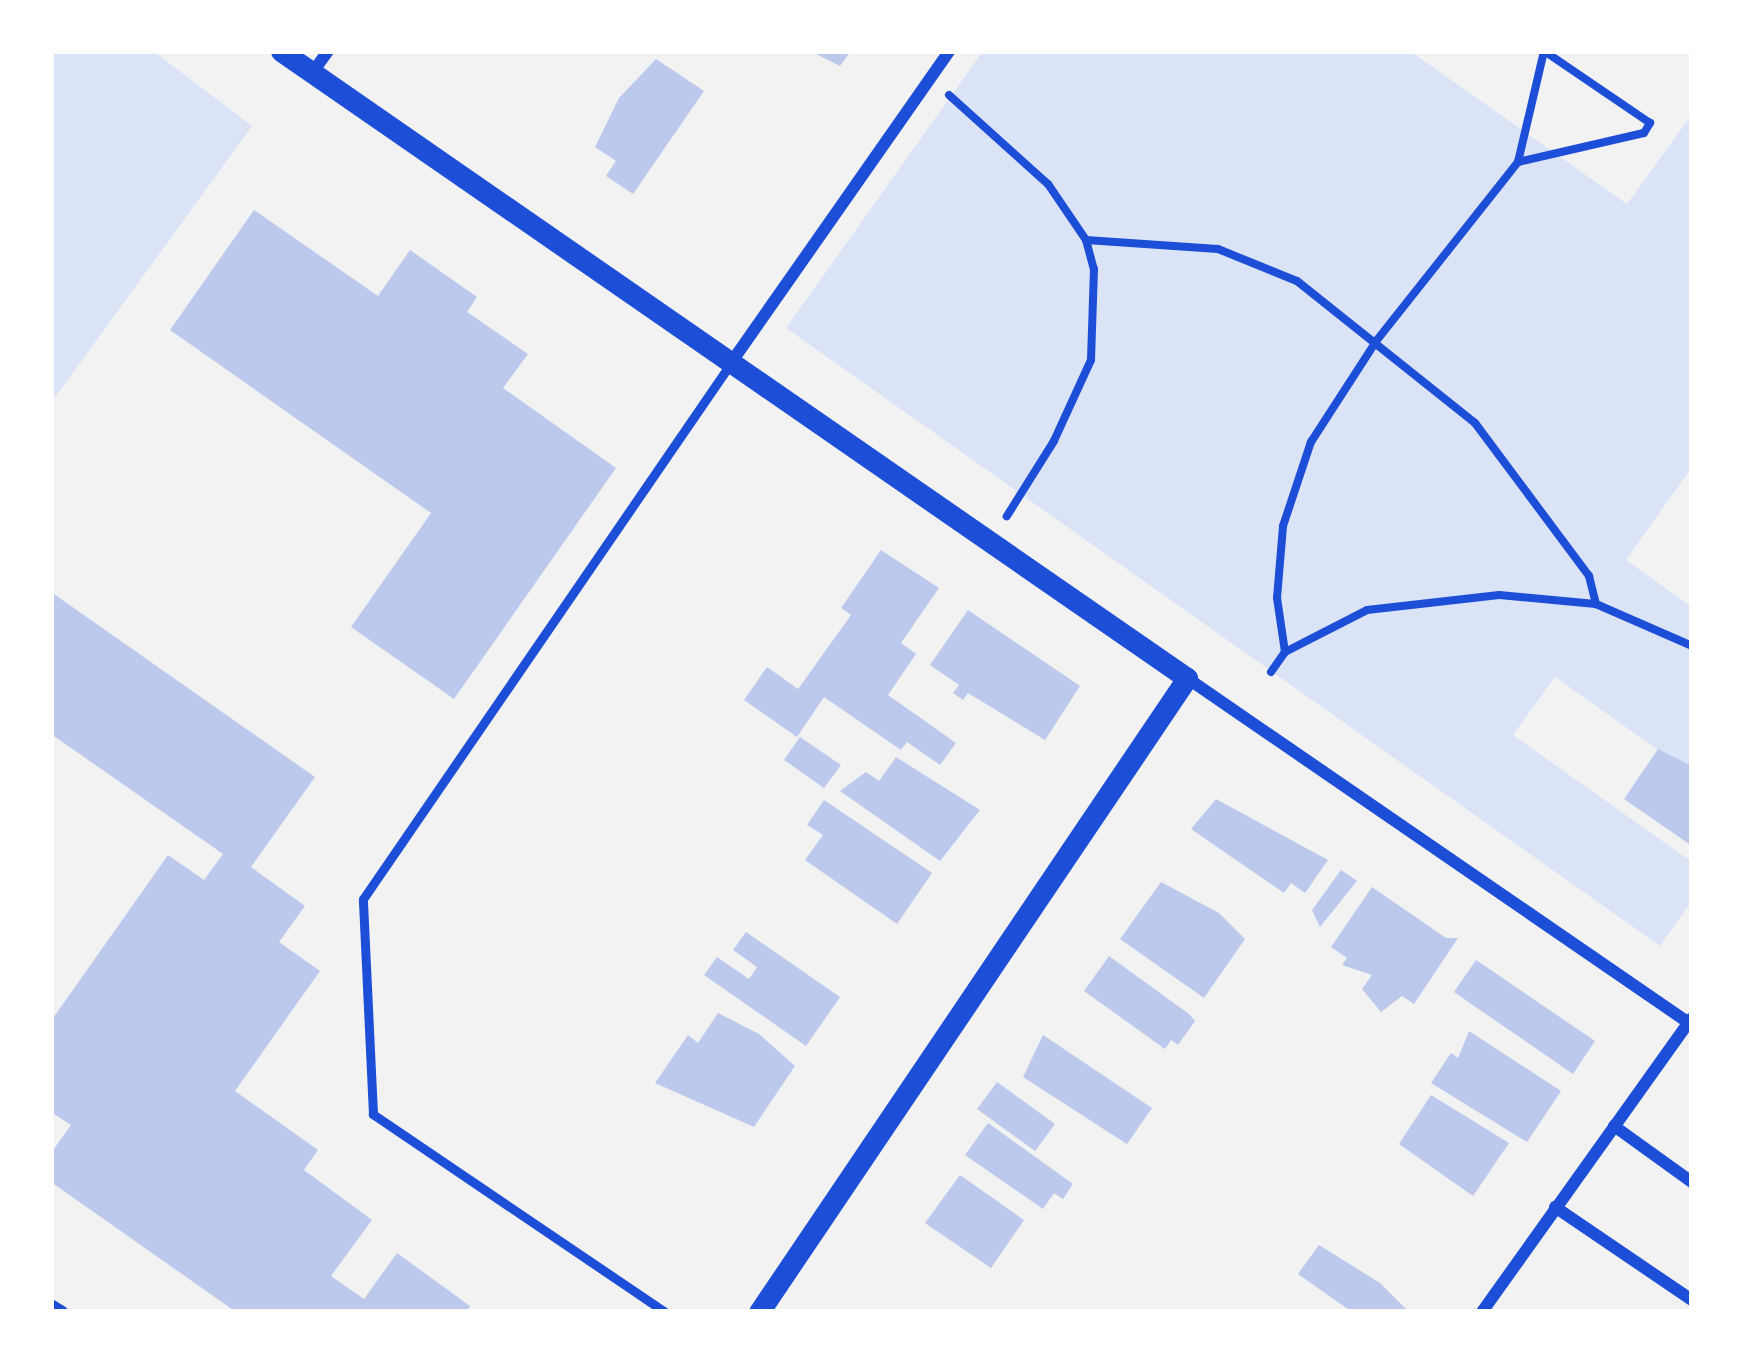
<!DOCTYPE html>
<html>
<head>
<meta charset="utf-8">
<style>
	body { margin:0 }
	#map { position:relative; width:1743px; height:1363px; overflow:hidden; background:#f2f2f2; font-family:"Times New Roman",serif }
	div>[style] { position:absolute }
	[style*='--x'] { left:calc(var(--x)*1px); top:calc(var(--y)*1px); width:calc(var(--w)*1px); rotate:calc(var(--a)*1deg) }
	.green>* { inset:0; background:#dbe4f7 }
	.building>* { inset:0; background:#bdc9ec }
	.path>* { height:8px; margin:-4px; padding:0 4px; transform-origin:4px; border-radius:4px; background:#1d4ed8 }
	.service>* { height:9px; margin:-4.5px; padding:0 4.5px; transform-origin:4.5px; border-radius:4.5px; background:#1d4ed8 }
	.minor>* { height:12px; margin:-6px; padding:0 6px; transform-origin:6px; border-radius:6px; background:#1d4ed8 }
	.tertiary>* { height:21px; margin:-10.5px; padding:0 10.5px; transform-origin:10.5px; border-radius:10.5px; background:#1d4ed8 }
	span { translate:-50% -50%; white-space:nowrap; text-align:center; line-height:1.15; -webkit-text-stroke:9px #fff; paint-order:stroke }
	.frame { position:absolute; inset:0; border:54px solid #fff; pointer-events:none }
</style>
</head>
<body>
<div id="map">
	<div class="green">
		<i style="clip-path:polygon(51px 51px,153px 51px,252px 126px,51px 403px)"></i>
		<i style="clip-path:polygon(983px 51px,1410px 51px,1627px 204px,1692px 114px,1692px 467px,1626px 560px,1692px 607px,1692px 774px,1555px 677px,1513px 735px,1692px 862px,1692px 901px,1660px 946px,786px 328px)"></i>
	</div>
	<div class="building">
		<i style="clip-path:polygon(810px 51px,851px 51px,840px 66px)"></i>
		<i style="clip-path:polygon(656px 59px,704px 91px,633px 194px,606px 176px,616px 161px,595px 147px,619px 98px)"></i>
		<i style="clip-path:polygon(254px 210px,378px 296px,410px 250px,477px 297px,467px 312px,528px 354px,503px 388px,616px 468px,454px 699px,351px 627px,431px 513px,170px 330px)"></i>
		<i style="clip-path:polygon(881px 550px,939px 588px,901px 643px,916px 654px,888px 695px,956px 743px,940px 765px,907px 742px,901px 750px,824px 697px,797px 737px,744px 700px,767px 667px,798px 689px,851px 615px,841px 608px)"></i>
		<i style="clip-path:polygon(51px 592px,315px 777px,251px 867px,305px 906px,279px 942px,320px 971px,235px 1091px,318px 1150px,304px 1170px,372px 1220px,331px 1276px,364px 1299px,397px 1253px,470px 1306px,466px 1312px,236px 1312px,51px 1182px,51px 1153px,71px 1125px,51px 1112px,51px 1021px,168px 855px,204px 880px,223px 854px,51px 734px)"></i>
		<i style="clip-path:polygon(968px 610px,1080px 686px,1045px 740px,968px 693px,963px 700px,953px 693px,959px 685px,930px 665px)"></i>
		<i style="clip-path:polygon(800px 737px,841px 765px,824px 788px,784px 760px)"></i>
		<i style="clip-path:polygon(1658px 749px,1692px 766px,1692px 846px,1624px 799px)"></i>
		<i style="clip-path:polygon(896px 757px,980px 810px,940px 861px,840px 791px,866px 772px,879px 781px)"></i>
		<i style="clip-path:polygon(1216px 799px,1328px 860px,1305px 893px,1291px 883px,1284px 893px,1191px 829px)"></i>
		<i style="clip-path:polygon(824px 800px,932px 873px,897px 924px,805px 860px,823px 835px,807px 825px)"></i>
		<i style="clip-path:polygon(1341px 870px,1357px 881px,1320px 927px,1312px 910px)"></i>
		<i style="clip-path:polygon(1161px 882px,1219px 913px,1245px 939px,1204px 998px,1120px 939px)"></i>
		<i style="clip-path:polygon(1372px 887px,1446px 938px,1458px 938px,1414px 1004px,1402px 996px,1381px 1012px,1362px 989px,1372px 975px,1342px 965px,1347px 958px,1331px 947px)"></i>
		<i style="clip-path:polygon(746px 932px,840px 997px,806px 1046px,704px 975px,717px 957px,749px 979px,757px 967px,733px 950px)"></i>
		<i style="clip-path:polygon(1109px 956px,1189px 1014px,1195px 1021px,1178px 1045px,1171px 1040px,1165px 1049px,1084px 991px)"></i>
		<i style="clip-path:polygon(1476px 960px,1595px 1041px,1573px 1074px,1454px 992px)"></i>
		<i style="clip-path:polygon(718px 1013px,759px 1034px,795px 1066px,754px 1127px,655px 1083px,688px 1035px,698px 1043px)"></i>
		<i style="clip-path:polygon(1469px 1031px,1561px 1091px,1527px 1142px,1431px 1083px,1451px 1053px,1458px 1058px)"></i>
		<i style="clip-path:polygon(1043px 1035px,1152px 1108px,1127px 1144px,1023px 1077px)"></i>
		<i style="clip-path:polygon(997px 1082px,1055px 1124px,1035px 1151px,977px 1109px)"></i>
		<i style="clip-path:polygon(1431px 1095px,1509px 1143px,1473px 1196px,1399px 1144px)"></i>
		<i style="clip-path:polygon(988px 1123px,1073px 1184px,1063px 1199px,1054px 1193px,1043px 1209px,965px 1155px)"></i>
		<i style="clip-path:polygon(960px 1175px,1024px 1220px,991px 1268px,925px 1223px)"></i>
		<i style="clip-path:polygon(1319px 1245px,1380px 1283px,1409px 1312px,1352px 1312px,1298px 1274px)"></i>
	</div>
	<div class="path">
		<i style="--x:949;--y:95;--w:133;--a:42"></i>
		<i style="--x:1048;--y:184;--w:68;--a:55.8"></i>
		<i style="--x:1086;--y:240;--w:30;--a:75"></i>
		<i style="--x:1094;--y:269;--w:91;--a:91.9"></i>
		<i style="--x:1091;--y:360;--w:89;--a:114.6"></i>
		<i style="--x:1054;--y:441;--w:89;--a:122.1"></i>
		<i style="--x:1518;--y:162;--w:129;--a:-13"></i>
		<i style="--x:1644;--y:133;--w:12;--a:-59"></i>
		<i style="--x:1650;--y:123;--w:128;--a:-145.8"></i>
		<i style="--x:1086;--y:240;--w:132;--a:3.9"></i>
		<i style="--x:1218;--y:249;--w:85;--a:22.1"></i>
		<i style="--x:1297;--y:281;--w:228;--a:38.6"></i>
		<i style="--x:1475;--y:423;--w:191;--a:53.3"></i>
		<i style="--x:1589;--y:576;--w:29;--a:76"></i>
		<i style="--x:1285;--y:652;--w:92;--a:-27.1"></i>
		<i style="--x:1367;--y:610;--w:133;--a:-6.5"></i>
		<i style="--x:1499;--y:595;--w:97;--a:5.3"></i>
		<i style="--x:1596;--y:604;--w:105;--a:23.6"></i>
		<i style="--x:1271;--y:672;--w:24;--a:-55"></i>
		<i style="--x:1285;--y:652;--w:55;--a:-98.4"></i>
		<i style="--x:1277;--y:598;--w:72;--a:-85.2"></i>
		<i style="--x:1283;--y:526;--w:89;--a:-71.6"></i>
		<i style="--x:1311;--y:442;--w:121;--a:-57.1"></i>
		<i style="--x:1377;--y:340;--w:227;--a:-51.6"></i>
		<i style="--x:1518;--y:162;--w:114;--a:-76.8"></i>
	</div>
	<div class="service">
		<i style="--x:665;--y:1312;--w:353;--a:-145.9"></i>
		<i style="--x:373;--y:1114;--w:215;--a:-92.7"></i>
		<i style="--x:363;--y:899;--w:650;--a:-55.53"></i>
	</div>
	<div class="minor">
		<i style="--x:312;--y:73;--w:27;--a:-54"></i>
		<i style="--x:733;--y:360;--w:377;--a:-55"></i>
		<i style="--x:1187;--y:678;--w:609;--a:34.5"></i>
		<i style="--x:1614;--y:1126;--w:96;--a:35.7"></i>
		<i style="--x:1555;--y:1207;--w:166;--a:34.2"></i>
		<i style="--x:51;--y:1305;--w:13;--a:32"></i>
		<i style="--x:1482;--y:1312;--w:360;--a:-54.5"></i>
	</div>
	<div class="tertiary">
		<i style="--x:281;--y:51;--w:1102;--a:34.69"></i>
		<i style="--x:1187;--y:678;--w:765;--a:124.02"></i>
	</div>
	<div class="frame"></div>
</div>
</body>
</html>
